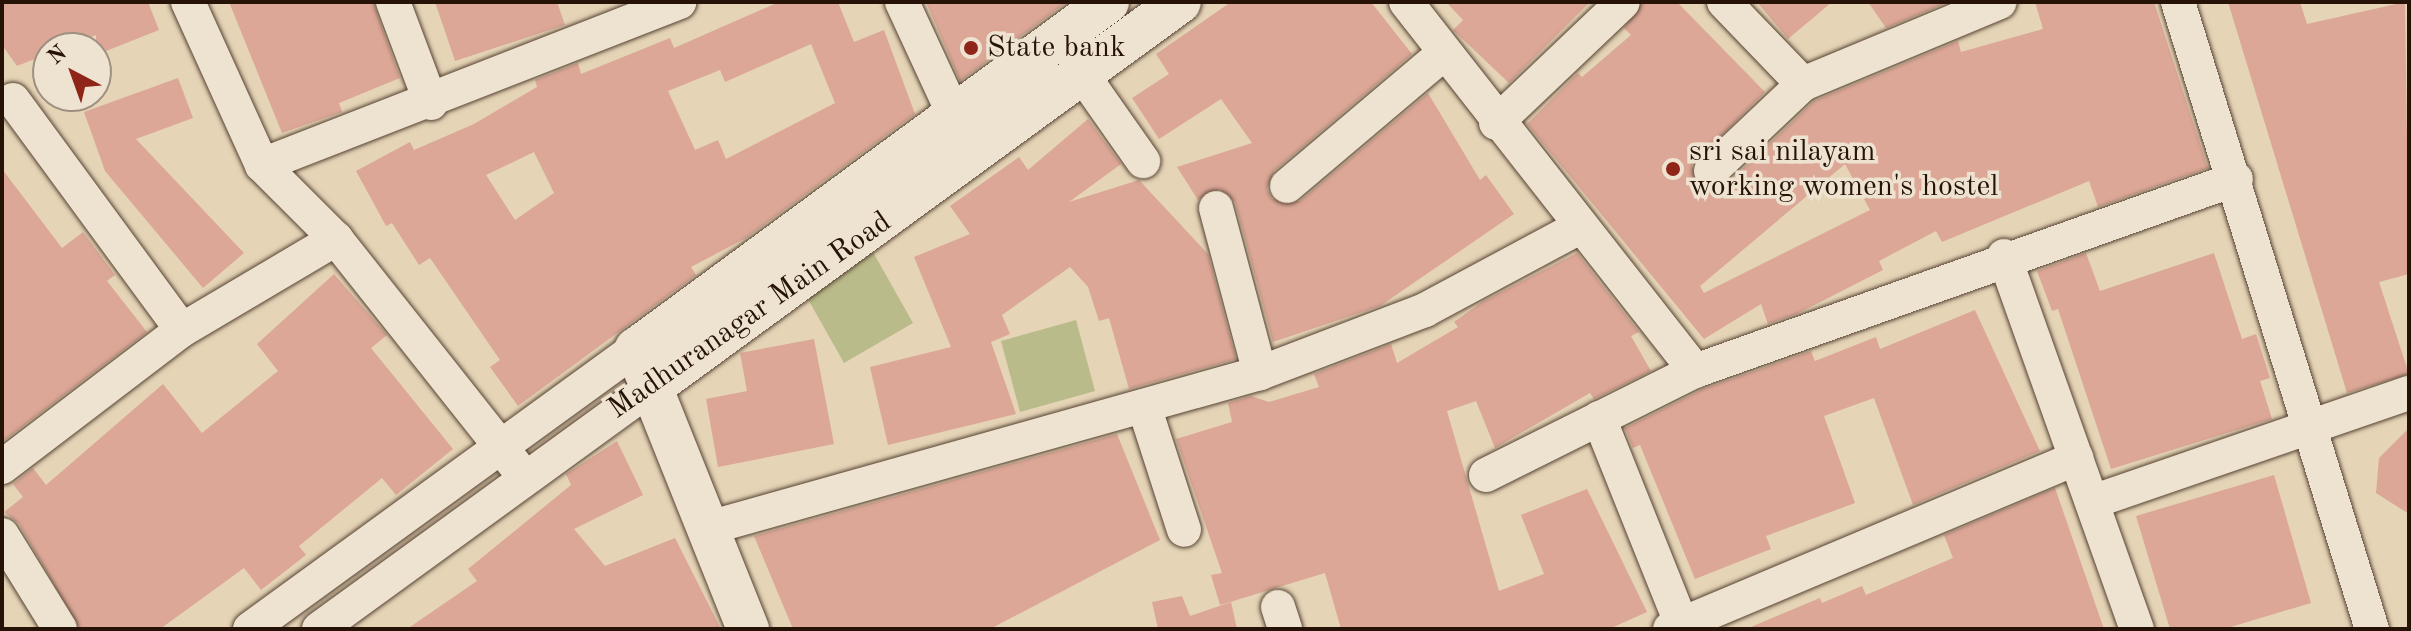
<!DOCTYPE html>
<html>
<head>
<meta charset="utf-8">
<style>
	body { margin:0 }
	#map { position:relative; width:2411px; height:631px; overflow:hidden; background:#e5d4b6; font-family:"Old Standard TT",serif }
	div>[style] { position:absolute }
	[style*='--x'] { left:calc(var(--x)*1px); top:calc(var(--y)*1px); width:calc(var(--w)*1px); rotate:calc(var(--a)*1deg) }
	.green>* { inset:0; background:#babb8a }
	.building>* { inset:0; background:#dca797 }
	.roads { filter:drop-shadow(0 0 2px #564233) drop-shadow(0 0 2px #564233) }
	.minor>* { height:34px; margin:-17px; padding:0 17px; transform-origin:17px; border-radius:17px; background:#eee3d0 }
	.tertiary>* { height:42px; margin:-21px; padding:0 21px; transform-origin:21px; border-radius:21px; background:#eee3d0 }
	.dots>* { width:22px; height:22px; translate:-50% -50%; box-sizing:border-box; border:4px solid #eee3d0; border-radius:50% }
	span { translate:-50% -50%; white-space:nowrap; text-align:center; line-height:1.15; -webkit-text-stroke:7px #eee3d0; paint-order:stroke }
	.poi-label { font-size:30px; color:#261207 }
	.left { translate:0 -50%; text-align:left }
	.street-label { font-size:30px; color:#261207 }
	.frame { position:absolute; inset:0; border:4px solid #261207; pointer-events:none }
	.north { position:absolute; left:32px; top:32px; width:80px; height:80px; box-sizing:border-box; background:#eee3d0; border:2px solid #9e8f80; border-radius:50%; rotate:319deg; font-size:22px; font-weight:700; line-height:32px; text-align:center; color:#261207 }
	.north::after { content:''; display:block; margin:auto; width:28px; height:36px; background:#8f2418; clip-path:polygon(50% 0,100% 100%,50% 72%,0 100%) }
</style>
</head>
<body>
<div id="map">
	<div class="green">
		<i style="clip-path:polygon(869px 245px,913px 323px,844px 363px,800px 285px)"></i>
		<i style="clip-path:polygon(1076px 320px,1095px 391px,1020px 412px,1001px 341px)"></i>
	</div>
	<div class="building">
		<i style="clip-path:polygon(2px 2px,148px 2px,159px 30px,96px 55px,96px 35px,17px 66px,2px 45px)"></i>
		<i style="clip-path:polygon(229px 2px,373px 2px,400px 78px,339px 103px,342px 112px,282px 133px)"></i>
		<i style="clip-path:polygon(435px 2px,557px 2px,565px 25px,455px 61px)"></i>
		<i style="clip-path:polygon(evenodd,779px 2px,838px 2px,854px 42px,884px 30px,915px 114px,746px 238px,691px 267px,696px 275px,518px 406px,490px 367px,500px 360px,430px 258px,419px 265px,392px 223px,386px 226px,356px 171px,410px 142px,414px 150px,474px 124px,537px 87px,535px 80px,578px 63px,581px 74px,670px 38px,674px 48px,779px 2px,811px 44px,835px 103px,726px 159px,718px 140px,695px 150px,668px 91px,720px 70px,725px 82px,811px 44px,779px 2px,534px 152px,554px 193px,515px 220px,486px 175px,534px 152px)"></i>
		<i style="clip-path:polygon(926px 2px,1067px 2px,960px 81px)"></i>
		<i style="clip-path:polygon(1231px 2px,1371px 2px,1412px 54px,1274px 171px,1267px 189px,1272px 199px,1300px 201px,1428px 93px,1480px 180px,1486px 175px,1514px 214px,1380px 306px,1273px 342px,1235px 202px,1220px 189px,1198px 200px,1177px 167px,1252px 143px,1221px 99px,1159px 139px,1132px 98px,1169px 74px,1156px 54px)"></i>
		<i style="clip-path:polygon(1446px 2px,1590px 2px,1509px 83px,1453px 30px,1463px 20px)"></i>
		<i style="clip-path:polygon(evenodd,1642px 2px,1677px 2px,1765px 92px,1692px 165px,1696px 184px,1706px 190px,1725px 186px,1814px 101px,1958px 41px,1961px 52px,2043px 29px,2035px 2px,2154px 2px,2208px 168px,2098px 207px,2089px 181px,1942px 242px,1936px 231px,1879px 261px,1883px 270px,1797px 314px,1768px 324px,1761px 304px,1704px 339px,1527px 124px,1578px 73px,1582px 77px,1631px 35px,1624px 28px,1642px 2px,1845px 164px,1870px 210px,1704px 293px,1700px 286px,1845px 164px)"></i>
		<i style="clip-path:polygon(1757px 2px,1832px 2px,1788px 39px)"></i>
		<i style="clip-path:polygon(1868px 2px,1946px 2px,1946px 3px,1886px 28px)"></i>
		<i style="clip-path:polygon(2228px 2px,2300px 2px,2307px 24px,2405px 2px,2409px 274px,2379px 282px,2409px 374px,2347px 393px)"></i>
		<i style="clip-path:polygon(178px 78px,193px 118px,136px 139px,244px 253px,203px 288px,105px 171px,84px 112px)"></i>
		<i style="clip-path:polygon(1088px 119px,1121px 164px,1069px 202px,1139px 180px,1208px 254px,1236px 359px,1129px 389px,1109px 318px,1099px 321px,1088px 287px,1070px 267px,1002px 315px,1010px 334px,991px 342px,1016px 414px,888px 445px,870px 367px,951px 347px,914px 257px,970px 234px,950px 206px,1019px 157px,1028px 170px)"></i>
		<i style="clip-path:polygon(2px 169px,62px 248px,83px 232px,115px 275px,107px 281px,147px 332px,2px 442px)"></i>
		<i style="clip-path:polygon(1577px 253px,1639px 332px,1631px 336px,1651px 371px,1594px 399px,1590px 393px,1495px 448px,1476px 401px,1447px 411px,1499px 591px,1544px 574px,1521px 515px,1587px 489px,1647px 612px,1609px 629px,1341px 629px,1325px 573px,1220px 605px,1211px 575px,1222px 573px,1176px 439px,1232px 422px,1228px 403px,1251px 396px,1269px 402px,1319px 387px,1314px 374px,1391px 344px,1397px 363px,1458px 327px,1454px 322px,1482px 302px)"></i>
		<i style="clip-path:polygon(2086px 253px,2100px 291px,2214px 253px,2242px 339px,2256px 334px,2270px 378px,2260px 381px,2272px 419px,2111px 469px,2058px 309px,2052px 311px,2037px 271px)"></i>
		<i style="clip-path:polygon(334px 274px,387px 335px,371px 348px,453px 449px,396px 495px,382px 478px,299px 546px,306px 555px,261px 590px,244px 568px,160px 629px,80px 629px,19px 524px,4px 512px,23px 497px,13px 484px,33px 468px,46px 485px,163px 384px,202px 433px,278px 371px,257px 344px)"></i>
		<i style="clip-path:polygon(1975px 310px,2040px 451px,1913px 505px,1874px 398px,1824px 416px,1855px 503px,1766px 536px,1771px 549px,1695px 579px,1640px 445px,1633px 448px,1625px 428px,1703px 389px,1811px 351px,1815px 361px,1876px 337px,1880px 349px)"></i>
		<i style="clip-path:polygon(814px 339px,834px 444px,718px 467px,706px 399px,747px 391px,740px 353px)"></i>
		<i style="clip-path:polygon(2409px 428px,2409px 514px,2376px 493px,2379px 458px)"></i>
		<i style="clip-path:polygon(1117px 434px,1160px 540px,990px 629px,793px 629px,754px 536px)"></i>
		<i style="clip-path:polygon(617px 441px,643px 495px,574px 529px,605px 566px,675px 538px,721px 629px,407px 629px,477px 581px,468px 569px,571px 485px,566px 474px)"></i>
		<i style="clip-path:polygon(2274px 475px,2311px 603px,2224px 629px,2170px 629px,2136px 516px)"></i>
		<i style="clip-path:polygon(2055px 488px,2104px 629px,1746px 629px,1820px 598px,1822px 603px,1862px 586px,1866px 595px,1953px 558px,1944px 535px)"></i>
		<i style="clip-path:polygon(1182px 596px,1190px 616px,1231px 602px,1237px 629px,1158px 629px,1152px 602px)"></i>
	</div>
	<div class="roads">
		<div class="minor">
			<i style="--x:188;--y:2;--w:179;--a:65.6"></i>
			<i style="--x:262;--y:165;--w:105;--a:45"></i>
			<i style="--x:336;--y:239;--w:301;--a:51.6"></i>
			<i style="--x:393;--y:2;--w:108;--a:69.4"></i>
			<i style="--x:902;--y:2;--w:148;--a:65.2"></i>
			<i style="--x:1406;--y:2;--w:469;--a:51.9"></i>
			<i style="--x:1724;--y:2;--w:114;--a:46.1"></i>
			<i style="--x:2178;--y:2;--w:656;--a:72.81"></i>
			<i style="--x:1084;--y:77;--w:103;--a:54.9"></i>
			<i style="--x:13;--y:100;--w:285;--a:53.7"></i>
			<i style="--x:1496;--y:123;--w:175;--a:-43.6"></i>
			<i style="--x:262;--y:165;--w:448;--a:-21.3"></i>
			<i style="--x:1711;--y:171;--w:127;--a:-43.4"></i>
			<i style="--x:1803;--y:84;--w:213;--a:-22.6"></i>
			<i style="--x:1287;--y:186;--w:204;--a:-40.2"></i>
			<i style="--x:1216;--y:208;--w:171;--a:75.1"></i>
			<i style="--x:2004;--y:256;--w:396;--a:70.4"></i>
			<i style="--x:1144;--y:406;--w:130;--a:72.1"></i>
			<i style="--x:1599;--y:418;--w:223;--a:68.2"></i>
			<i style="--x:2;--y:467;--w:226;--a:-37.3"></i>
			<i style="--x:182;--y:330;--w:179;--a:-30.6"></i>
			<i style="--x:1486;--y:475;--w:233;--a:-26.5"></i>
			<i style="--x:1695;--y:371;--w:574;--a:-19.54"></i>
			<i style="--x:2092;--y:502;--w:335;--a:-19"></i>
			<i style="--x:708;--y:528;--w:573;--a:-15.68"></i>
			<i style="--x:1260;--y:373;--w:177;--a:-20.9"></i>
			<i style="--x:1425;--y:310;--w:176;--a:-28.2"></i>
			<i style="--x:2;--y:535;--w:110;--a:58.3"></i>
			<i style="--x:1278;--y:607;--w:23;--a:72"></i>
			<i style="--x:250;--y:629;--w:477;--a:-36"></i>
			<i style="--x:319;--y:629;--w:413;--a:-36"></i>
			<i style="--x:1670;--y:629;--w:441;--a:-22.8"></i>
		</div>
		<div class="tertiary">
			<i style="--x:653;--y:386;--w:652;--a:-36.08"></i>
			<i style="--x:748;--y:629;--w:302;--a:-111.8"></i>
			<i style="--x:636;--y:349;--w:586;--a:-36.32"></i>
		</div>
	</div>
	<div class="dots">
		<i style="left:971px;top:48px;background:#8f2418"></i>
		<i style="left:1673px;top:169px;background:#8f2418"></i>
	</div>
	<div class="poi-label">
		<span class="left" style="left:987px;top:48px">State bank</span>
		<span class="left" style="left:1689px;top:169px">sri sai nilayam<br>working women's hostel</span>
	</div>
	<div class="street-label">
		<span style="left:750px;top:316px;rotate:-35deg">Madhuranagar Main Road</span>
	</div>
	<div class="frame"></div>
	<div class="north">N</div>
</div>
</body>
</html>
